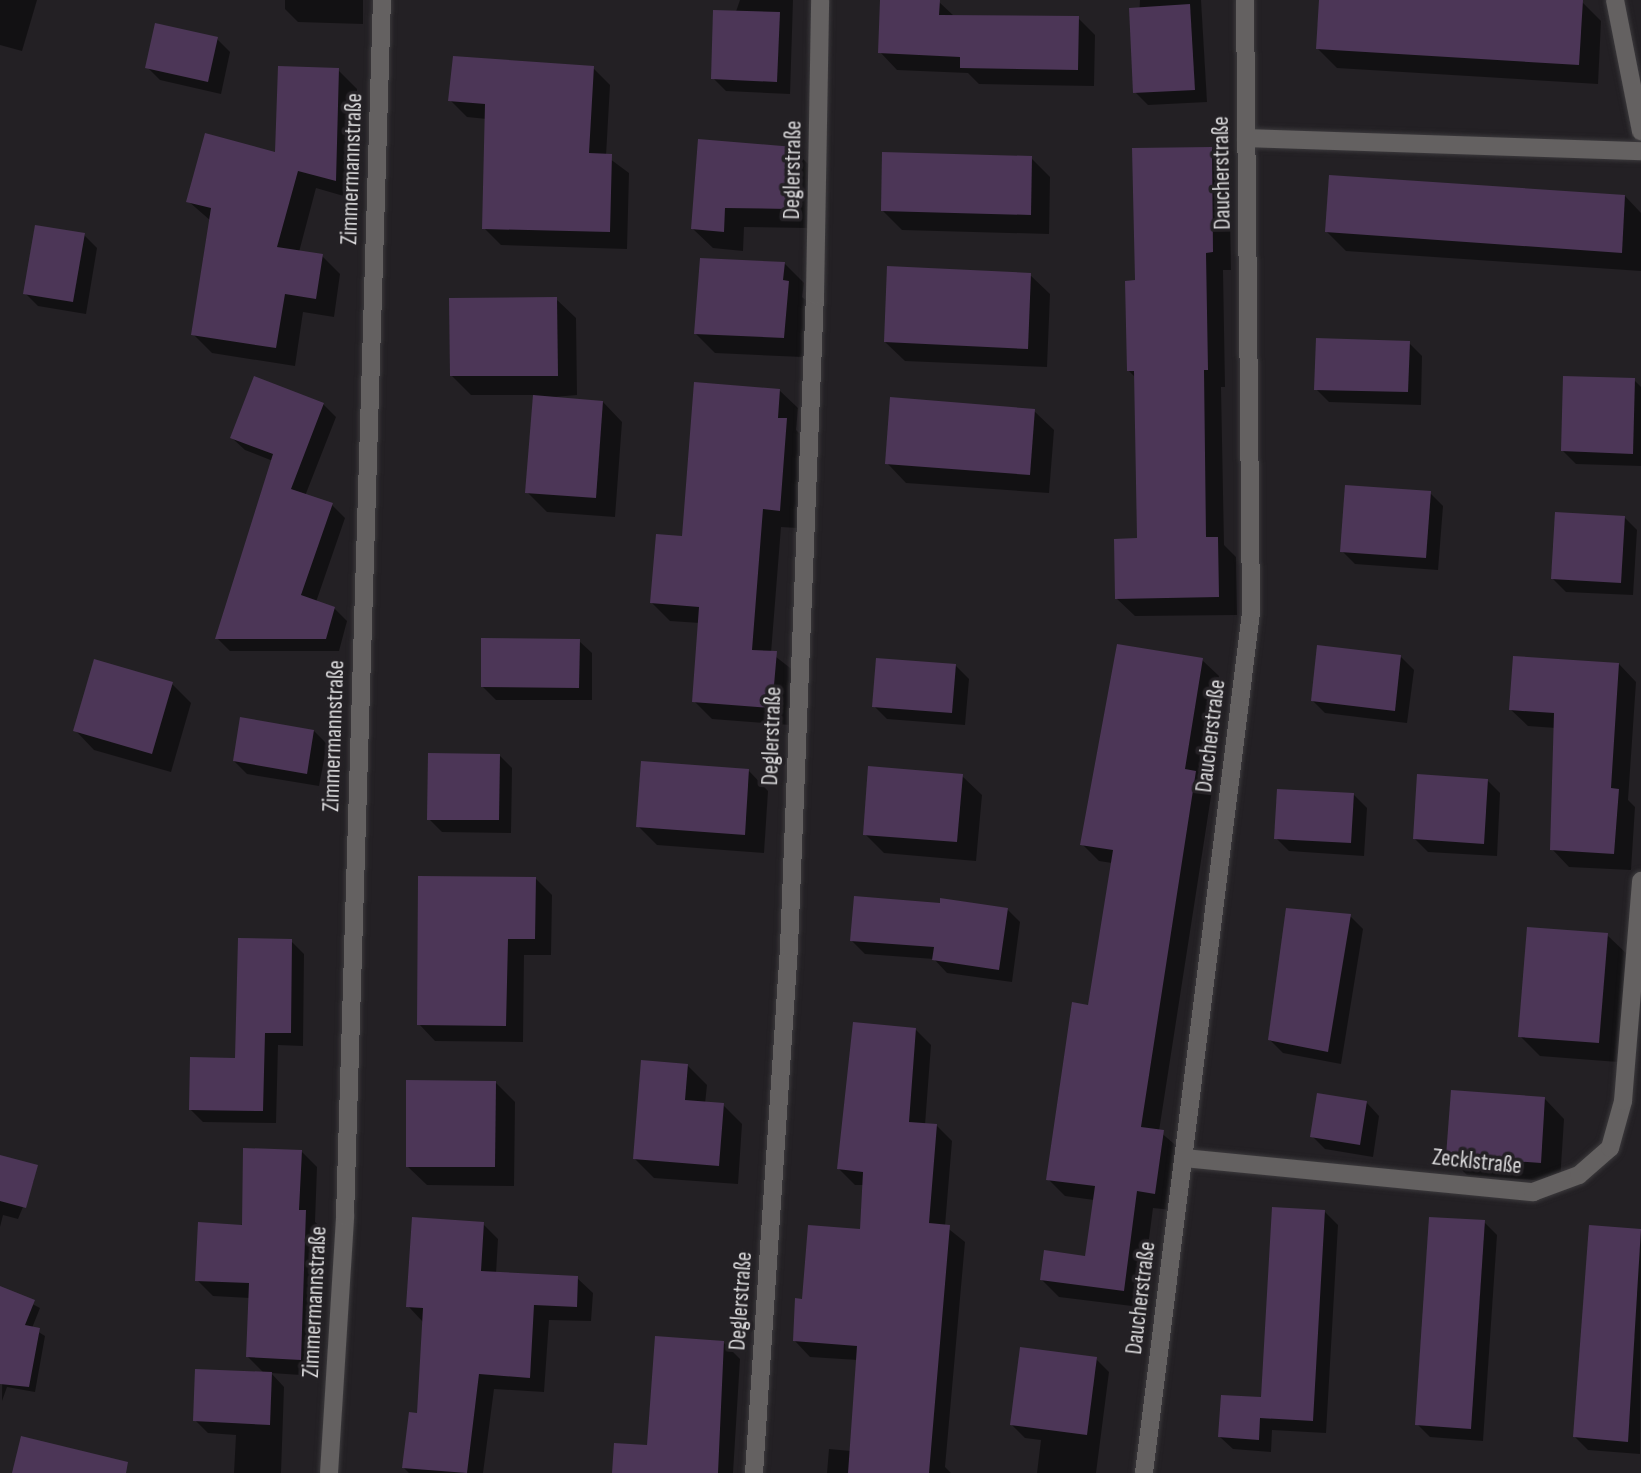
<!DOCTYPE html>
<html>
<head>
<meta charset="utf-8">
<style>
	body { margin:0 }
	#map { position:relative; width:1641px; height:1473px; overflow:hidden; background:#232024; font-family:"Sofia Sans Condensed",sans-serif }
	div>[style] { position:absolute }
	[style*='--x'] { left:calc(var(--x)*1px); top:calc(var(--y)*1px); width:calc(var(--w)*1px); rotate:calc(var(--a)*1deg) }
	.shadow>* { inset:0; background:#0007 }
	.building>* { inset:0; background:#4c3657 }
	.roads { filter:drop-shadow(0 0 2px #3c3a3d) drop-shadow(0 0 2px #3c3a3d) }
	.lane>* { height:18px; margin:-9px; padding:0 9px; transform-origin:9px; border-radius:9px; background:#646161 }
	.street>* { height:18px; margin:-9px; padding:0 9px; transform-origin:9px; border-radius:9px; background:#646161 }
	span { translate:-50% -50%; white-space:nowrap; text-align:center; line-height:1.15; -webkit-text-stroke:7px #232024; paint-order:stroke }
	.street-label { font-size:23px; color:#d9d8da }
</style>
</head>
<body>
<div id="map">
	<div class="shadow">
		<i style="clip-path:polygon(0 0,37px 0,22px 51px,0 45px)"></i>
		<i style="clip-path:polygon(285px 0,363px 0,363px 24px,298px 22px,285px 9px)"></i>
		<i style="clip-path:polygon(740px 0,793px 0,790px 94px,726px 91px,713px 78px)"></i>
		<i style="clip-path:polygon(882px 0,939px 2px,954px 16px,1078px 18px,1095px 35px,1094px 86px,979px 84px,968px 73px,897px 70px,880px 52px)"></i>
		<i style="clip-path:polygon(1140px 0,1201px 0,1207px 102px,1148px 105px,1135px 92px)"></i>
		<i style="clip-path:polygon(1320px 0,1582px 2px,1601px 21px,1598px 84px,1337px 68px,1317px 48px)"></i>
		<i style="clip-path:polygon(217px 39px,230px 52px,221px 94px,160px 80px,147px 67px)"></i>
		<i style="clip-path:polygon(593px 68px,610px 85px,606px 156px,629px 173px,627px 249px,501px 245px,484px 228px,487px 119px,467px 117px,450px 100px)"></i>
		<i style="clip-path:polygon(338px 70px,357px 89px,354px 199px,316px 188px,299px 252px,322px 256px,340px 274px,334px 317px,303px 312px,295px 366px,212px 353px,193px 334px,211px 221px,188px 201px,276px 154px)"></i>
		<i style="clip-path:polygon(1211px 148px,1229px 166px,1231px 270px,1223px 270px,1225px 387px,1221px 387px,1224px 545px,1236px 557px,1237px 615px,1135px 616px,1116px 598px,1139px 540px,1135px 377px,1128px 370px,1137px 282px)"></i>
		<i style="clip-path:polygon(793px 149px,812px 168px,808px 228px,744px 227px,743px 251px,713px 248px,693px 229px)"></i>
		<i style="clip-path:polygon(1031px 158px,1050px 177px,1049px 234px,902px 230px,883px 211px)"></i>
		<i style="clip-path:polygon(1625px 196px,1641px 213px,1641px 271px,1346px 251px,1327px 232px)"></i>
		<i style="clip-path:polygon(84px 235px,97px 248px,86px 314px,38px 306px,25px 293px)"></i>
		<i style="clip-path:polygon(784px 263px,804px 283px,802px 297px,808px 302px,803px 357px,715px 353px,696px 334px)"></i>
		<i style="clip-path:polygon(1030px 275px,1050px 294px,1047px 367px,905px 361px,885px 342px)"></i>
		<i style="clip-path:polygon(556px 299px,576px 318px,577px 395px,542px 398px,603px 402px,622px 422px,615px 517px,547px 512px,527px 492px,535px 395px,471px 395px,452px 376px)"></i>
		<i style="clip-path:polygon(1409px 343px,1422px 356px,1421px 405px,1329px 402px,1316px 389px)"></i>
		<i style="clip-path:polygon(1634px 380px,1641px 387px,1641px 466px,1576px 464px,1563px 451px)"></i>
		<i style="clip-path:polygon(779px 390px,798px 408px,796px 430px,804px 438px,797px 528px,781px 527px,771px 653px,794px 671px,790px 725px,712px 719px,694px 701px,700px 623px,670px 621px,652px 603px,684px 538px)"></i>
		<i style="clip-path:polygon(323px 404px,336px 417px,305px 496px,332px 505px,345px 518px,316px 602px,334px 608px,347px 621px,339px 651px,230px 651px,217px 638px,273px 461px,245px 450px,232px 438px)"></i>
		<i style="clip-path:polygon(1034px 411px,1054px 430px,1049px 493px,906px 483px,887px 463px)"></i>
		<i style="clip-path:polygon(1430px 493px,1443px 506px,1438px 570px,1355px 564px,1342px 551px)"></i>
		<i style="clip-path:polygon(1624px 517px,1637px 530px,1633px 595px,1566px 592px,1553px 579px)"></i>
		<i style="clip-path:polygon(579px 641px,592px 653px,592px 700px,496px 700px,483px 687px)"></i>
		<i style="clip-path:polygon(1401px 657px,1414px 670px,1407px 723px,1325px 713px,1312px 700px)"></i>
		<i style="clip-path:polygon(1202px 660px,1219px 676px,1202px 780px,1212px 790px,1159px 1131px,1180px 1149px,1172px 1210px,1153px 1208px,1140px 1307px,1059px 1297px,1042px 1280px,1087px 1258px,1094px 1200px,1065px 1196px,1048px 1179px,1089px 1007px,1112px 863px,1099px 861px,1082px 844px)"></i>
		<i style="clip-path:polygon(1619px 664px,1636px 682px,1628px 800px,1635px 807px,1631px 870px,1569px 867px,1552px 849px,1556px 728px,1528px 726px,1510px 709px)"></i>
		<i style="clip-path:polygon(956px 666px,969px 679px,965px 725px,887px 719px,874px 706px)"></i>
		<i style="clip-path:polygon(172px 684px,191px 703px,171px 772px,94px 750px,75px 730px)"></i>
		<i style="clip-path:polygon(314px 731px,327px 744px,319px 786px,247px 774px,234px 761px)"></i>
		<i style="clip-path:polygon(499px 755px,512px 768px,511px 833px,442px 832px,429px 819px)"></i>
		<i style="clip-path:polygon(749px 771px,768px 791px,764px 853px,657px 845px,638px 826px)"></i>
		<i style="clip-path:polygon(962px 776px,982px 795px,976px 861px,884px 853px,865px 834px)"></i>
		<i style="clip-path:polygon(1487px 780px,1500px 793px,1497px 856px,1428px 852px,1415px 839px)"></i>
		<i style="clip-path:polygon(1354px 795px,1367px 808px,1364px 856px,1289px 851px,1276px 838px)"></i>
		<i style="clip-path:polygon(535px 878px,552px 895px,551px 955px,524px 955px,523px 1042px,435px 1041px,419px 1024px)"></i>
		<i style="clip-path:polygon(1007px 909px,1020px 922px,1012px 982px,947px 973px,934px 959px,865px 954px,852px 941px)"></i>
		<i style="clip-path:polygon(1350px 916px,1363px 929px,1341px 1064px,1283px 1053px,1270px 1040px)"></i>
		<i style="clip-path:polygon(1607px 935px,1627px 954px,1618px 1062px,1540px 1056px,1520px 1036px)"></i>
		<i style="clip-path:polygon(291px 941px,304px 954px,303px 1046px,278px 1045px,276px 1123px,203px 1122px,190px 1109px,237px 1060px)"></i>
		<i style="clip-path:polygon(915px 1029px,931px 1045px,925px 1125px,936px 1125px,952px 1141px,945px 1226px,965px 1242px,945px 1467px,951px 1473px,827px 1473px,829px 1449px,851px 1451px,858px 1360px,810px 1357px,795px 1341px,803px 1300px,861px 1231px,864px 1185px,855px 1185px,839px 1169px)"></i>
		<i style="clip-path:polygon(687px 1065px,707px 1085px,705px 1104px,723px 1105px,742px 1124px,738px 1184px,654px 1178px,634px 1158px)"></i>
		<i style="clip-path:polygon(495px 1082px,515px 1102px,514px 1186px,427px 1185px,407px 1166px)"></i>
		<i style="clip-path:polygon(1545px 1099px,1564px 1119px,1560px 1182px,1467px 1175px,1448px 1156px)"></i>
		<i style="clip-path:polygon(1367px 1103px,1379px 1116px,1373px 1157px,1325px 1149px,1312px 1136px)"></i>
		<i style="clip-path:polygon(301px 1151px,317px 1167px,315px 1222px,322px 1228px,316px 1376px,271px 1373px,284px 1387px,281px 1473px,234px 1473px,236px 1435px,208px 1433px,195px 1420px,265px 1374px,248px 1357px,250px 1298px,213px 1296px,197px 1280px)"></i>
		<i style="clip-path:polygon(0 1157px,15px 1161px,34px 1180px,18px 1219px,3px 1215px,0 1227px)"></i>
		<i style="clip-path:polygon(1325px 1212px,1338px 1225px,1326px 1433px,1272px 1430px,1271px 1452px,1233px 1449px,1220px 1437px,1263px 1399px)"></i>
		<i style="clip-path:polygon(1484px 1222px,1497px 1235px,1483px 1441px,1430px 1437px,1417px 1424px)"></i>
		<i style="clip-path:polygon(483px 1224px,498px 1239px,496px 1274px,577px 1278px,593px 1293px,591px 1321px,549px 1320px,544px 1392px,494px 1389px,483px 1473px,409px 1473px,404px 1468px,419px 1415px,423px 1322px,408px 1306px)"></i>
		<i style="clip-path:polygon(1590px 1227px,1641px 1231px,1640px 1454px,1588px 1450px,1575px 1437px)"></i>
		<i style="clip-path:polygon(3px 1289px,40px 1308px,32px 1328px,45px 1336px,35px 1392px,7px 1387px,2px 1401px)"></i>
		<i style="clip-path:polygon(724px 1343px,740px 1359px,733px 1473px,614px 1473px,649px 1447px)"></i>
		<i style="clip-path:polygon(1096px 1359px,1109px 1372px,1096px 1473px,1037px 1473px,1041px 1440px,1025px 1438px,1012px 1425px)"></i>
	</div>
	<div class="building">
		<i style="clip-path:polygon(880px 0,940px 0,939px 15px,1079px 16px,1078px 70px,960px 68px,960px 57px,878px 53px)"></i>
		<i style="clip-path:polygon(1319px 0,1583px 0,1579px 65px,1316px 49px)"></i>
		<i style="clip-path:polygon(1190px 4px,1195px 90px,1133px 93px,1129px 8px)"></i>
		<i style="clip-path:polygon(713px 10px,780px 12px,777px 82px,711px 79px)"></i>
		<i style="clip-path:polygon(155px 23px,218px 37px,208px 82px,145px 68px)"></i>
		<i style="clip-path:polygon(453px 56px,594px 66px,589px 153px,612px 154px,610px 232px,482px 229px,485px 104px,448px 101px)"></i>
		<i style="clip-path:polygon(278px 66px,339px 68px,336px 181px,298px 171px,277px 247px,323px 254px,316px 299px,285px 294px,276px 348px,191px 335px,211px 208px,186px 202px,205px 133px,275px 152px)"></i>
		<i style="clip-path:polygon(698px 139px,794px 147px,789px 209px,725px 208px,724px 232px,691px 229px)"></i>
		<i style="clip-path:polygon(1212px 147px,1213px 252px,1206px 253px,1208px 370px,1204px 370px,1206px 537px,1218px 537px,1219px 597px,1115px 599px,1114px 539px,1137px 538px,1134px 371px,1127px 371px,1125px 281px,1135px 280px,1132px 148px)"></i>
		<i style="clip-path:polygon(882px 152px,1032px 156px,1031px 215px,881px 211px)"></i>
		<i style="clip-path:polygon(1329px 175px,1625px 195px,1622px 253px,1325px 232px)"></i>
		<i style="clip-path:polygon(35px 225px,85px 233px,73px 302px,23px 294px)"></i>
		<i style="clip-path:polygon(700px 258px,785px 262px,783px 280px,789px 281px,784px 338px,694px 334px)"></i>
		<i style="clip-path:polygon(887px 266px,1031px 273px,1028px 349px,884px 342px)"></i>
		<i style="clip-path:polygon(557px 297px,558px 376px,450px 376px,449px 298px)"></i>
		<i style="clip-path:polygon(1316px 338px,1410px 341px,1408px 392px,1314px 390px)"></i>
		<i style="clip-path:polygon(254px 376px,324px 403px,291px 489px,333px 503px,301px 595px,335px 607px,326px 639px,215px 639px,273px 454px,230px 438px)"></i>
		<i style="clip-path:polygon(1563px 376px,1635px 378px,1633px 454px,1561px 451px)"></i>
		<i style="clip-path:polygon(694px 382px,780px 389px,778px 418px,787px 418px,780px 511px,763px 509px,752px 650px,777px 651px,772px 708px,692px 702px,699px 607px,650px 603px,656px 534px,682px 536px)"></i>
		<i style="clip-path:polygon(533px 395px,603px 401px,596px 498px,525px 493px)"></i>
		<i style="clip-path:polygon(890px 397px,1035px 409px,1030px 475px,885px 464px)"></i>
		<i style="clip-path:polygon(1345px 485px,1431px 491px,1426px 558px,1340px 552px)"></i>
		<i style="clip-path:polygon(1555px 512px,1625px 516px,1621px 583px,1551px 579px)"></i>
		<i style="clip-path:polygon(481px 638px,580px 639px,579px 688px,481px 687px)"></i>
		<i style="clip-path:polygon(1117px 644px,1203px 658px,1185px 769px,1196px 771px,1141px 1127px,1164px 1130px,1155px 1194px,1137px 1191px,1124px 1291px,1040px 1280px,1044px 1250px,1085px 1256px,1095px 1186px,1046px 1180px,1072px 1002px,1088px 1005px,1113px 850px,1080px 845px)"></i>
		<i style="clip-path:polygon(1317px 645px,1401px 655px,1395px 711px,1311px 701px)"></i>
		<i style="clip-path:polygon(1513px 656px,1619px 663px,1611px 788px,1619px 789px,1614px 854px,1550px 850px,1554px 713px,1509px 710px)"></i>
		<i style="clip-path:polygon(876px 658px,956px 664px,952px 713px,872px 707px)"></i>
		<i style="clip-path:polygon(94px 659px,173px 682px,152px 754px,73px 731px)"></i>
		<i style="clip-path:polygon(240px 717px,314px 730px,307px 774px,233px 761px)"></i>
		<i style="clip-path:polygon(428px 753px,500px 754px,499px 820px,427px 820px)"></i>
		<i style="clip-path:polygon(641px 761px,749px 769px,745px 835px,636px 827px)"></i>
		<i style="clip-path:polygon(868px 766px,963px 774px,957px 842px,863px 835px)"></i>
		<i style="clip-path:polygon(1417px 774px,1488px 779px,1484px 844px,1413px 839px)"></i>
		<i style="clip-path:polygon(1277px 789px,1354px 793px,1351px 843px,1274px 839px)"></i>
		<i style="clip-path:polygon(418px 876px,536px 877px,535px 939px,508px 939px,506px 1026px,417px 1025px)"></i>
		<i style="clip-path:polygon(854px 896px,940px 903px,940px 898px,1008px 908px,999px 970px,932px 960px,934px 947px,850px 941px)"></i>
		<i style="clip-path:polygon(1286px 908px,1351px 914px,1328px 1052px,1268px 1040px)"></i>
		<i style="clip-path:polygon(1527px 927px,1608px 933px,1599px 1043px,1518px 1037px)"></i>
		<i style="clip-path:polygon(238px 938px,292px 939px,291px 1033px,265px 1033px,263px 1111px,189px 1110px,190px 1057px,235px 1058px)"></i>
		<i style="clip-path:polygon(853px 1022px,916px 1028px,909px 1122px,937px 1124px,929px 1223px,950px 1225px,929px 1473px,848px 1473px,857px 1346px,793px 1341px,795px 1298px,802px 1299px,808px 1225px,860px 1229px,863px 1172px,837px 1169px)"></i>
		<i style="clip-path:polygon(641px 1060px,688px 1064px,685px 1100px,724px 1103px,719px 1166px,633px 1159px)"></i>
		<i style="clip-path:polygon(406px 1080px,496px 1081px,495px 1167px,406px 1167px)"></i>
		<i style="clip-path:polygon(1451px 1090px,1545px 1097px,1541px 1163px,1446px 1156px)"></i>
		<i style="clip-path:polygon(1317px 1093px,1367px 1101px,1360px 1145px,1310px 1137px)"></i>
		<i style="clip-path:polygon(243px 1148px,302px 1150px,299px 1210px,306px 1210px,301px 1360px,246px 1357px,249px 1283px,195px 1281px,198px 1222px,242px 1225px)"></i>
		<i style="clip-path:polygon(0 1155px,38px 1165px,26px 1208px,0 1201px)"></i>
		<i style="clip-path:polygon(1272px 1207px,1325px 1210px,1313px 1421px,1260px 1418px,1259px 1440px,1218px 1437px,1221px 1395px,1261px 1397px)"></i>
		<i style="clip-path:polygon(412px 1217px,484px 1222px,481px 1271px,578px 1276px,577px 1307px,534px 1305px,530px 1378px,479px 1374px,467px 1473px,402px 1468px,409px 1412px,417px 1413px,423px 1308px,406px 1307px)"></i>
		<i style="clip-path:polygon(1429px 1217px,1485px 1220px,1471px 1429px,1415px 1425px)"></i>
		<i style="clip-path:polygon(1589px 1225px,1641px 1229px,1628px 1442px,1573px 1437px)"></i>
		<i style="clip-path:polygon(0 1286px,35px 1300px,25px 1325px,40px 1328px,29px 1387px,0 1384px)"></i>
		<i style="clip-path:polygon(655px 1336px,724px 1341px,718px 1473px,612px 1473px,614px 1443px,647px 1445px)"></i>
		<i style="clip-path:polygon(1020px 1347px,1097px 1357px,1087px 1435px,1010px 1425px)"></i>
		<i style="clip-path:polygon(195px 1369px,272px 1372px,270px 1425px,193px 1421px)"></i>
		<i style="clip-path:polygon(21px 1436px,128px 1462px,126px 1473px,12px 1473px)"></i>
	</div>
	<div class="roads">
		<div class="lane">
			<i style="--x:1246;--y:138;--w:395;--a:1.9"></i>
		</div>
		<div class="street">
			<i style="--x:1615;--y:0;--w:134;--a:78.8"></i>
			<i style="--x:1184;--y:1158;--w:351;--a:5.6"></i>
			<i style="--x:1533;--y:1192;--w:49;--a:-20.3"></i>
			<i style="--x:1579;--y:1175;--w:41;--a:-41.1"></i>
			<i style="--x:1610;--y:1148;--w:49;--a:-74.5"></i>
			<i style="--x:1623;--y:1101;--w:221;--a:-85.3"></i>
			<i style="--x:329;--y:1473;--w:257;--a:-86.4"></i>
			<i style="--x:345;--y:1216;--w:1217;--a:-88.26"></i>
			<i style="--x:754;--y:1473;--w:527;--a:-86.19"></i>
			<i style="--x:789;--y:947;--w:653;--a:-87.72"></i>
			<i style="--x:815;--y:295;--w:295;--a:-89"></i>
			<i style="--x:1144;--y:1473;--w:867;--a:-82.91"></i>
			<i style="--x:1251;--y:613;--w:613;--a:-90.56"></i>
		</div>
	</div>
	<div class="street-label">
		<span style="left:352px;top:169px;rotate:-88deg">Zimmermannstraße</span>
		<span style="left:793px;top:170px;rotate:-89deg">Deglerstraße</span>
		<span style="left:1222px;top:173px;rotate:-91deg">Daucherstraße</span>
		<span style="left:334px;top:736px;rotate:-88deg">Zimmermannstraße</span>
		<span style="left:772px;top:736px;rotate:-88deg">Deglerstraße</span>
		<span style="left:1211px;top:736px;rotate:-83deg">Daucherstraße</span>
		<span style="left:1477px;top:1162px;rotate:6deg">Zecklstraße</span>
		<span style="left:1141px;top:1298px;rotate:-83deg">Daucherstraße</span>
		<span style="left:741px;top:1301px;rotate:-86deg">Deglerstraße</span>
		<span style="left:315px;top:1302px;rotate:-87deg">Zimmermannstraße</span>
	</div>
</div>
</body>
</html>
